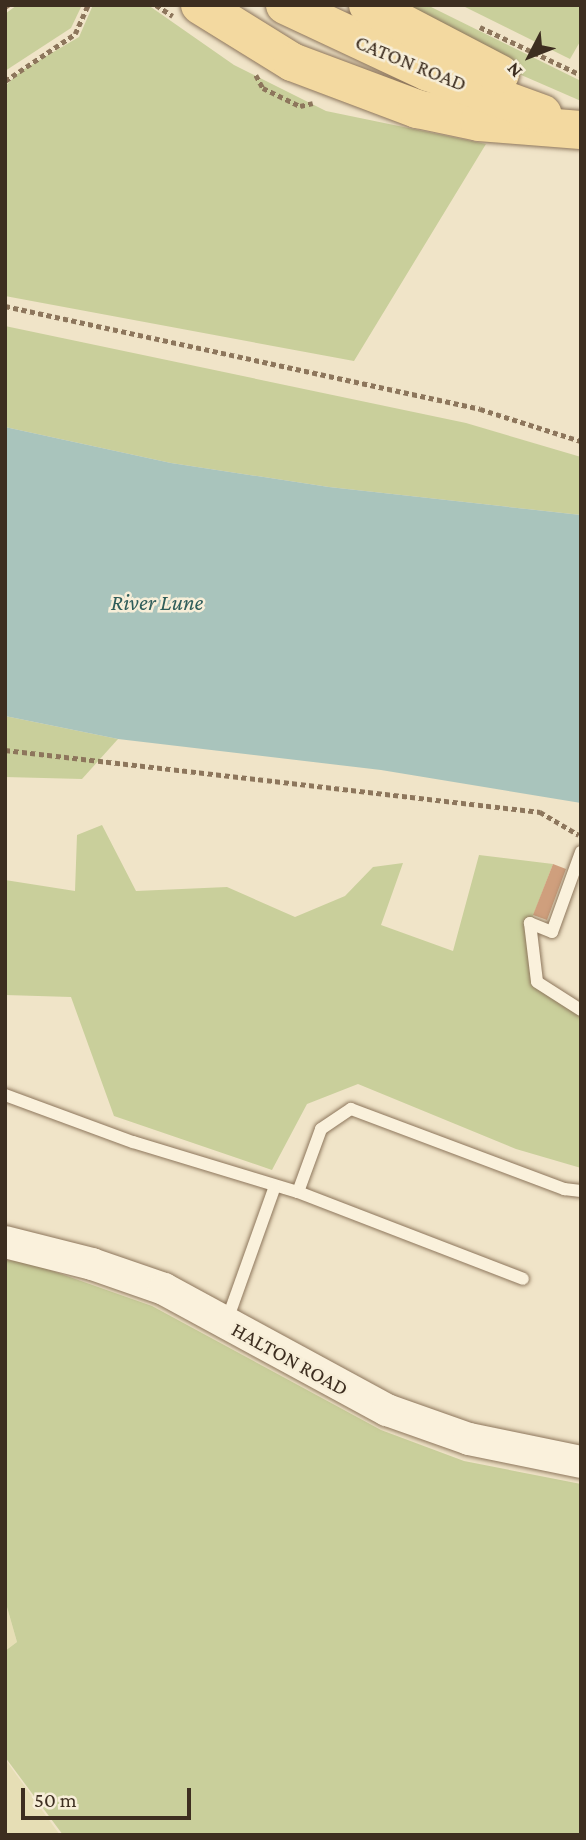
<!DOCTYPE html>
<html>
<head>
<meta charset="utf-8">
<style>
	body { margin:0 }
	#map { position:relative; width:586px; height:1840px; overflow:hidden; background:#f0e4c8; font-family:"Crimson Pro",serif }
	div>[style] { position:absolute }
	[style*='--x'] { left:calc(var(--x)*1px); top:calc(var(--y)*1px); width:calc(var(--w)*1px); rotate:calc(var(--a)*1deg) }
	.farmland>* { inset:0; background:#e6deb5 }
	.green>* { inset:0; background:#c9cf9b }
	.water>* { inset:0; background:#a9c4bc }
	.building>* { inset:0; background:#cf9f7d }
	.path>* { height:4.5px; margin-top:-2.25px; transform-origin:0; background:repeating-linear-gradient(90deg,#8d765c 0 5px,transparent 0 8.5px) }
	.roads { filter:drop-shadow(0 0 2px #8d765c) drop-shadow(0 0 2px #8d765c) }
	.service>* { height:12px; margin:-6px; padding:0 6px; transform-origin:6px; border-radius:6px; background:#faf1dc }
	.tertiary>* { height:32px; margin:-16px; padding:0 16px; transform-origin:16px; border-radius:16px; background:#faf1dc }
	.primary>* { height:38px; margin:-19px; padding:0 19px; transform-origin:19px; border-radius:19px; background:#f3d9a0 }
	span { translate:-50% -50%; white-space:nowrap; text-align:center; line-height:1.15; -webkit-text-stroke:5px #f7eed8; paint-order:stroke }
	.street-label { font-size:21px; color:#3d2e20 }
	.water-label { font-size:23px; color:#2f5d5a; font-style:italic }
	.frame { position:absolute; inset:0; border:7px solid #3d2e20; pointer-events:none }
	.north { position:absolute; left:495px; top:21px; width:70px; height:70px; -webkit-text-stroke:5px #f7eed8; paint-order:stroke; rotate:228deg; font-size:19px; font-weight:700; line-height:28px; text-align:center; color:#3d2e20 }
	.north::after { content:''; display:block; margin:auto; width:24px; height:32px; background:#3d2e20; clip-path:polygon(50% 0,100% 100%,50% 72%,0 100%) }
	.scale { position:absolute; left:21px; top:1788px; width:170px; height:32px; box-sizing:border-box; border:4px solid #3d2e20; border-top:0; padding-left:9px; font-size:21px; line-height:24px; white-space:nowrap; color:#3d2e20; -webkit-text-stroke:5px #f7eed8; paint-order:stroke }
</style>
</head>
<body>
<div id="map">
	<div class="farmland">
		<i style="clip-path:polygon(5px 1600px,17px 1642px,5px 1651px)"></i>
		<i style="clip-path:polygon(5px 1759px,60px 1835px,5px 1835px)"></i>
	</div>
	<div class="green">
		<i style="clip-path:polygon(17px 5px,82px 5px,71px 28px,5px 71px,5px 14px)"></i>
		<i style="clip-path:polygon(93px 5px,148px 5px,234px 65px,326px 111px,486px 144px,354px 361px,5px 296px,5px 86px,21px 71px,79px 37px)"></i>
		<i style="clip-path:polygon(390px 5px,427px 5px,581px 81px,581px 101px,468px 52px)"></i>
		<i style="clip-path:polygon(461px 5px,581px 5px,581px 40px,570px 59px)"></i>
		<i style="clip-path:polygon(5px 326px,466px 423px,581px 457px,581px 515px,329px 487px,171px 463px,5px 427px)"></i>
		<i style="clip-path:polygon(5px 716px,118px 739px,82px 779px,5px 777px)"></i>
		<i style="clip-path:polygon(102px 825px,136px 891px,227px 887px,295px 917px,345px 896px,373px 867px,403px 863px,381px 925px,453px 951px,479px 855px,553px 864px,530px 924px,537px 982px,581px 1010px,581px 1168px,516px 1149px,358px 1084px,307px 1104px,272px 1170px,114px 1116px,71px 997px,5px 995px,5px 880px,75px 891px,77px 835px)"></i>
		<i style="clip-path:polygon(5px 1260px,30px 1263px,152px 1306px,381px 1430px,464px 1461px,581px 1484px,581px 1835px,63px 1835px,5px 1757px,5px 1651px,17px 1642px,5px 1600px)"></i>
	</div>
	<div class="water">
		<i style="clip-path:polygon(5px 427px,171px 463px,329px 487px,581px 515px,581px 803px,381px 770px,118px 739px,5px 716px)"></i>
	</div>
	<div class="building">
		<i style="clip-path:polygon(553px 864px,566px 869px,547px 920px,533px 915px)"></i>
	</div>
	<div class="path">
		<i style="--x:156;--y:5;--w:20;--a:33"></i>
		<i style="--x:5;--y:7;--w:4;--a:-34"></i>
		<i style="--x:480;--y:27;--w:112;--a:25.4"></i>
		<i style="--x:256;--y:75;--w:15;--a:62"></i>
		<i style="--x:263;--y:88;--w:41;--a:25.9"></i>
		<i style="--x:300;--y:106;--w:13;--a:-13"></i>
		<i style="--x:5;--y:81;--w:84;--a:-33.9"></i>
		<i style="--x:75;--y:34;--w:32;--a:-66"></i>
		<i style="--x:5;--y:306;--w:486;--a:12.2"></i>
		<i style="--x:480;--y:409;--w:106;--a:17.6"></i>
		<i style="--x:5;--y:750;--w:539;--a:6.61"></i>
		<i style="--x:540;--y:812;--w:45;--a:30.5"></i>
	</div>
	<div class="roads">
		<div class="service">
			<i style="--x:581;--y:852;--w:85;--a:109.9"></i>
			<i style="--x:552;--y:932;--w:24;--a:-158"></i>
			<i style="--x:530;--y:923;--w:59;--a:83.2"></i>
			<i style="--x:537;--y:982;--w:52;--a:32.5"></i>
			<i style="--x:5;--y:1095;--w:136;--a:20.2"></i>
			<i style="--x:133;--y:1142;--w:172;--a:16.9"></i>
			<i style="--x:298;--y:1192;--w:67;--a:-69.9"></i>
			<i style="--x:321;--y:1129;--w:36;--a:-34"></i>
			<i style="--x:351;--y:1109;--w:228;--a:20.6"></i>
			<i style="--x:564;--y:1189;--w:17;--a:7"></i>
			<i style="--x:298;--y:1192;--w:241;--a:21.1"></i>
			<i style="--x:226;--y:1323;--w:145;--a:-70.3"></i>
		</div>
		<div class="tertiary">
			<i style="--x:5;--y:1242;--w:90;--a:14.2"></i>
			<i style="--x:92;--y:1264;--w:76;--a:19.1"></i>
			<i style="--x:164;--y:1289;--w:254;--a:28.5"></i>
			<i style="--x:387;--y:1410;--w:87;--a:19.5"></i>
			<i style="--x:469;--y:1439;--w:114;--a:11.6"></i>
		</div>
		<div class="primary">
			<i style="--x:200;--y:5;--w:108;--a:31.8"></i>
			<i style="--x:292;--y:62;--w:134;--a:20.6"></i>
			<i style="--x:417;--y:109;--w:63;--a:11.8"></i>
			<i style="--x:479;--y:122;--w:102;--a:4.5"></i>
			<i style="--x:285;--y:5;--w:158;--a:25.1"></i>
			<i style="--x:428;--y:72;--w:122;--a:20.1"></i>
			<i style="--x:368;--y:5;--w:149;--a:27.6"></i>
		</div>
	</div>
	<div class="street-label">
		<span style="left:411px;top:63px;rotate:22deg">CATON ROAD</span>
		<span style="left:290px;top:1359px;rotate:29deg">HALTON ROAD</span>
	</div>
	<div class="water-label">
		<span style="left:157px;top:602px">River Lune</span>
	</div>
	<div class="frame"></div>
	<div class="north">N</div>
	<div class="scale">50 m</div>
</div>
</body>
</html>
